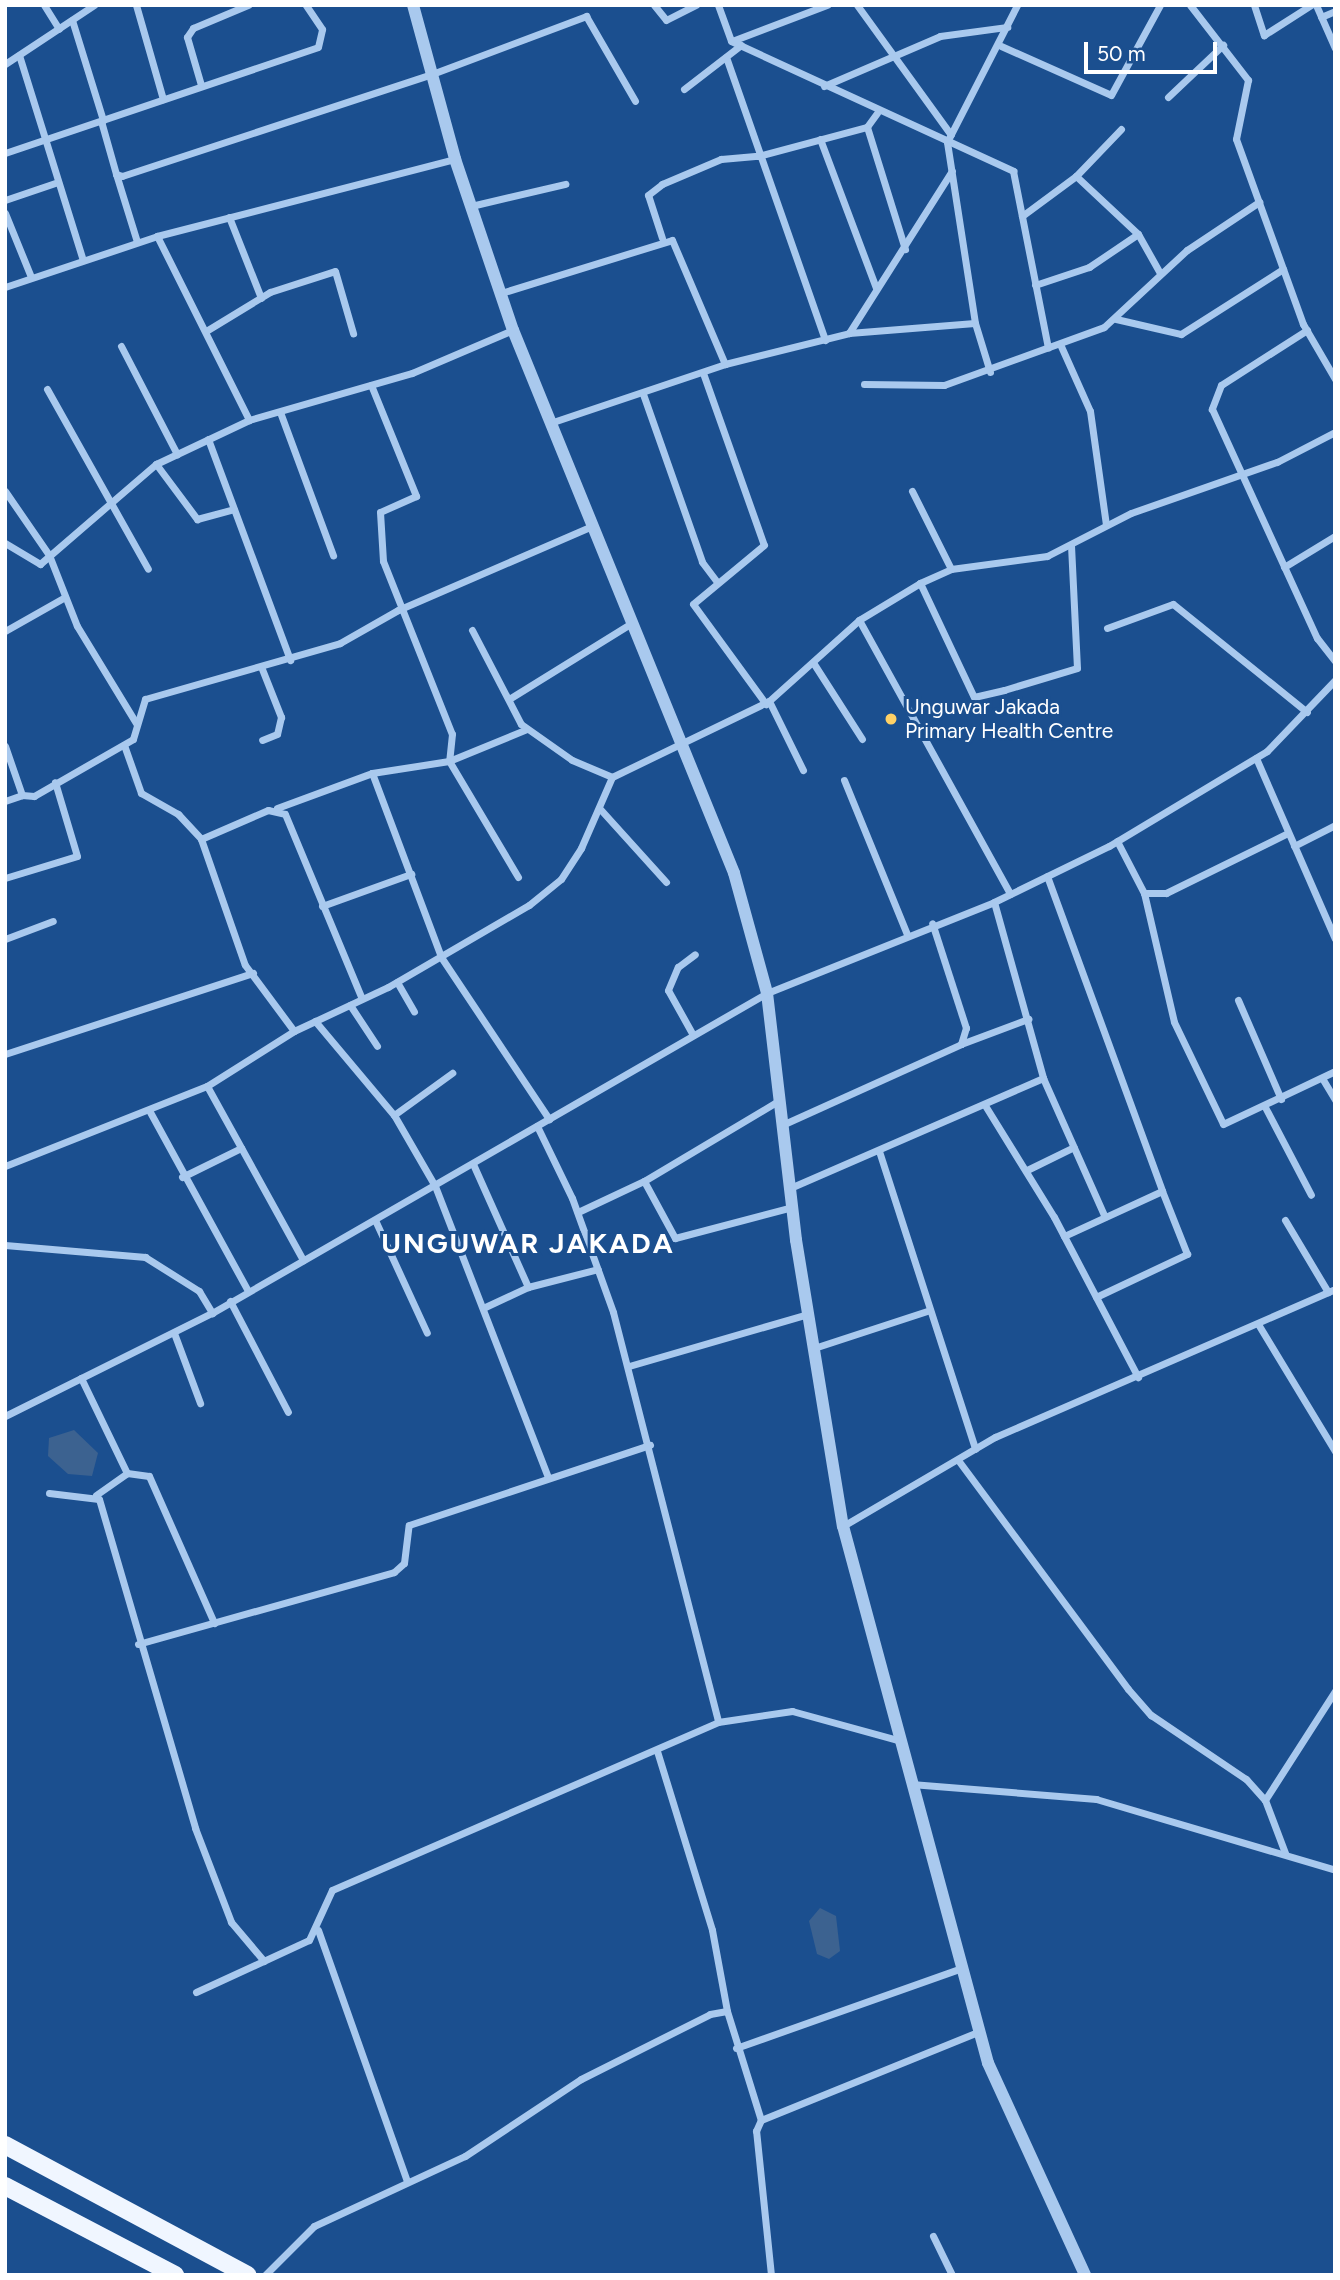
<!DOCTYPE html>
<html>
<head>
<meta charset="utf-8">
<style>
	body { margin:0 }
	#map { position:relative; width:1340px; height:2280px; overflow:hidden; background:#1b4f8f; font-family:Figtree,sans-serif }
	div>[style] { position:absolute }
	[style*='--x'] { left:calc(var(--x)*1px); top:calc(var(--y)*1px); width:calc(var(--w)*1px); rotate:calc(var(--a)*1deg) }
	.water>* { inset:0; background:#3c6290 }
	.minor>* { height:7px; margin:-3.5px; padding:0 3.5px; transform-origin:3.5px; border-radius:3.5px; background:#a9c9ee }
	.tertiary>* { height:12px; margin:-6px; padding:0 6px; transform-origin:6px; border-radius:6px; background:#a9c9ee }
	.primary>* { height:18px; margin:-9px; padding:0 9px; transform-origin:9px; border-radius:9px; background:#f0f6ff }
	.dots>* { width:19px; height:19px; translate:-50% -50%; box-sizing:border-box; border:4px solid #1b4f8f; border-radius:50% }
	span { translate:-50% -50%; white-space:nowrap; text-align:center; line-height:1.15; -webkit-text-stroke:6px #1b4f8f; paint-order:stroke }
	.poi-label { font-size:21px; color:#fff }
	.left { translate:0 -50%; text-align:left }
	.district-label { font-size:28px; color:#fff; font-weight:700; letter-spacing:2px }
	.frame { position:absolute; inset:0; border:7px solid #fff; pointer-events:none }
	.scale { position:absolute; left:1084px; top:42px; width:133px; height:32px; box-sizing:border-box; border:4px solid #fff; border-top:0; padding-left:9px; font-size:21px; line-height:24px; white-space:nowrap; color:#fff; -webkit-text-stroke:5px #1b4f8f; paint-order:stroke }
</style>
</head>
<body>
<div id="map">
	<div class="water">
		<i style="clip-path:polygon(74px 1430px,98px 1453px,92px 1476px,68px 1474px,48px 1456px,49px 1438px)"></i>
		<i style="clip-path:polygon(820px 1908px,836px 1916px,840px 1951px,829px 1959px,817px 1954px,809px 1921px)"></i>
	</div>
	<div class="minor">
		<i style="--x:44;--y:5;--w:28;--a:58"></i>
		<i style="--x:136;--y:5;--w:98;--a:74"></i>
		<i style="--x:654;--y:5;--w:19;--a:51"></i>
		<i style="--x:666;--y:20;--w:34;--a:-27"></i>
		<i style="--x:718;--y:5;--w:38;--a:70"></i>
		<i style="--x:731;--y:41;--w:311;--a:24.7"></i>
		<i style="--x:1013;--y:171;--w:180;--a:78.8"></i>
		<i style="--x:857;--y:5;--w:160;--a:54.1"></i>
		<i style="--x:1190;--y:5;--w:95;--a:52.3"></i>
		<i style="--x:1248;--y:80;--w:60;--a:101.5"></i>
		<i style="--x:1236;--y:139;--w:197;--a:70.1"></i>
		<i style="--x:1303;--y:324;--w:64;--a:59.8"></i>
		<i style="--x:1254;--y:5;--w:32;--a:72"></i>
		<i style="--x:1264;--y:35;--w:56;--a:-32.6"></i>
		<i style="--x:1316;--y:5;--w:47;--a:66.2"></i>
		<i style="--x:1321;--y:17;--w:15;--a:-23"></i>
		<i style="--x:72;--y:20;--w:105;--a:72.8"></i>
		<i style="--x:732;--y:41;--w:102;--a:-20.8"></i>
		<i style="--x:1001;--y:46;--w:120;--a:24"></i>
		<i style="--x:1111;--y:95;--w:102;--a:-61.4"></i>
		<i style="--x:19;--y:55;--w:215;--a:72.7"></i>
		<i style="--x:726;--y:57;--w:300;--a:70.7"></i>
		<i style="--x:5;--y:64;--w:107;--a:-33.5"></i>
		<i style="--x:201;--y:85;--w:50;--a:-106.3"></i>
		<i style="--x:187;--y:37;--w:11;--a:-56"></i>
		<i style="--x:193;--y:28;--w:60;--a:-22.7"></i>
		<i style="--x:824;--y:86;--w:126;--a:-23.3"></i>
		<i style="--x:940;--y:36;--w:68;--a:-7.7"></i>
		<i style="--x:684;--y:89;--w:72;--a:-37.7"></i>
		<i style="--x:1168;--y:97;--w:76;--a:-43.4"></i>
		<i style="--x:877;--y:113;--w:17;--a:126"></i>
		<i style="--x:867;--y:127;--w:128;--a:72.7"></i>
		<i style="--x:101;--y:121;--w:55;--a:74.2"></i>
		<i style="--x:116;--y:174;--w:6;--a:18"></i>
		<i style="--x:122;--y:176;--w:326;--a:-18.2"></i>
		<i style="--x:432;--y:74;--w:165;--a:-20.6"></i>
		<i style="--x:586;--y:16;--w:98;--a:60"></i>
		<i style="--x:820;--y:139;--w:159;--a:69.4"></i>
		<i style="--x:5;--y:153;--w:330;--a:-18.7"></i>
		<i style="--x:318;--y:47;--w:18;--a:-77"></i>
		<i style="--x:322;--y:29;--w:29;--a:-124"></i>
		<i style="--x:116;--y:174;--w:71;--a:72.8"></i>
		<i style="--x:1076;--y:176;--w:85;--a:43.1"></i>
		<i style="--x:1138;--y:234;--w:45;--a:60.6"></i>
		<i style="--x:5;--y:200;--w:56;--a:-18.8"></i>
		<i style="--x:471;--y:206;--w:97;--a:-13.2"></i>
		<i style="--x:5;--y:213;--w:69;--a:67.9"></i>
		<i style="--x:1022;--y:216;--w:67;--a:-36.5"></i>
		<i style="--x:1076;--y:176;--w:65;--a:-46.2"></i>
		<i style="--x:229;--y:217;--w:87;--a:68.4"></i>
		<i style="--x:157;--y:236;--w:206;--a:63.4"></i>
		<i style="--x:662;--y:238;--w:45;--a:-108"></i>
		<i style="--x:648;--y:195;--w:18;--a:-38"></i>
		<i style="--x:662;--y:184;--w:64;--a:-23"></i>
		<i style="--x:721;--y:159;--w:37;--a:-5"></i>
		<i style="--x:758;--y:156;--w:113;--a:-14.9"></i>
		<i style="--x:1035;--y:285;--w:57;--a:-18.4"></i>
		<i style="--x:1089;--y:267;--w:59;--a:-34"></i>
		<i style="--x:5;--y:287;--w:160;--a:-18.5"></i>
		<i style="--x:157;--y:236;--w:308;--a:-14.5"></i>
		<i style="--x:501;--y:293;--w:179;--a:-17.2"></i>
		<i style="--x:672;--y:240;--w:135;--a:66.9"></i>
		<i style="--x:1116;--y:319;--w:67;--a:13"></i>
		<i style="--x:1181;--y:334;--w:121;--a:-32.5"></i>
		<i style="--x:1307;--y:330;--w:102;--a:147.4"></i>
		<i style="--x:1221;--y:385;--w:26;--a:111"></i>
		<i style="--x:1212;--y:409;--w:252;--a:65.4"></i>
		<i style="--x:1317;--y:638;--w:29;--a:52"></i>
		<i style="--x:206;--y:331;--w:75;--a:-31.4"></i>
		<i style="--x:270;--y:292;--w:68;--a:-17.9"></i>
		<i style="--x:335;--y:271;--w:65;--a:73.8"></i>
		<i style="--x:849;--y:333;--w:192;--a:-57.6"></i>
		<i style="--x:1060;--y:344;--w:73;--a:65.9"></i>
		<i style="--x:1090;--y:411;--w:115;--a:82"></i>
		<i style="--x:121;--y:346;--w:122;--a:62.6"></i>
		<i style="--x:990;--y:372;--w:51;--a:-107"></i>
		<i style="--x:975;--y:323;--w:183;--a:-98.8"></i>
		<i style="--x:947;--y:142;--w:154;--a:-62.9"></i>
		<i style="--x:703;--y:373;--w:182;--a:70.5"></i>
		<i style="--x:764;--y:545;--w:92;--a:140.3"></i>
		<i style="--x:693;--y:604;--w:124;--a:53.9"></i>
		<i style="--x:864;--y:384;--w:80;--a:0.7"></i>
		<i style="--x:944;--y:385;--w:170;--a:-19.9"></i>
		<i style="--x:1104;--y:327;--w:113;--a:-42.9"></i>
		<i style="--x:1187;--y:250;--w:87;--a:-33.7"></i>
		<i style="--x:371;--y:385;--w:120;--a:67.9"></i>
		<i style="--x:416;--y:496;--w:39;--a:156"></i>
		<i style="--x:380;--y:512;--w:49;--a:86.5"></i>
		<i style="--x:383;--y:561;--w:186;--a:68.3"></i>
		<i style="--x:452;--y:734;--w:27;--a:96"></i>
		<i style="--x:449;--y:761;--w:78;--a:171.1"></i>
		<i style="--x:372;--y:773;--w:197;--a:69.4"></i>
		<i style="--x:441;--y:957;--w:195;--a:56.3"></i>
		<i style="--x:47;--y:389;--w:206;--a:60.7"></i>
		<i style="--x:643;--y:394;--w:178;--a:70.6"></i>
		<i style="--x:702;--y:562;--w:26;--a:53"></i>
		<i style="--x:280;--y:412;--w:153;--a:69.7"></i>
		<i style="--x:550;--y:423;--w:185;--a:-18.6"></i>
		<i style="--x:725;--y:364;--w:128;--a:-14"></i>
		<i style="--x:849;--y:333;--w:126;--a:-4.5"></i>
		<i style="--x:208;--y:439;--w:236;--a:69.6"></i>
		<i style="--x:156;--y:464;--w:69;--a:53.3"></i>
		<i style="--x:197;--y:519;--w:38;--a:-15"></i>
		<i style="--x:5;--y:491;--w:78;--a:55.5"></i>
		<i style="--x:49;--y:555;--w:76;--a:68.5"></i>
		<i style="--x:77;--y:626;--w:114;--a:58.7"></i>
		<i style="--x:912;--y:491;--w:87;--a:63.4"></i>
		<i style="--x:5;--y:543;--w:41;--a:31"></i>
		<i style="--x:40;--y:564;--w:153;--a:-40.8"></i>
		<i style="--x:156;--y:464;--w:103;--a:-25.3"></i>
		<i style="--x:249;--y:420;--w:170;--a:-16.1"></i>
		<i style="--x:412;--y:373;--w:110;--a:-23.1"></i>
		<i style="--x:1284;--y:567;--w:60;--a:-31.3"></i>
		<i style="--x:920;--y:583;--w:126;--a:64.7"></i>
		<i style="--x:974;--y:697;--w:31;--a:-13"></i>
		<i style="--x:1004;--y:690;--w:76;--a:-16.8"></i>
		<i style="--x:1077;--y:668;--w:123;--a:-92.8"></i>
		<i style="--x:859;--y:620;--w:313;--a:61.1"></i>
		<i style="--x:1107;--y:628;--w:70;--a:-20"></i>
		<i style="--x:1173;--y:604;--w:172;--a:38.9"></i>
		<i style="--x:472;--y:630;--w:106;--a:62.5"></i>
		<i style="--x:521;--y:724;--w:62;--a:35.2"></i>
		<i style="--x:572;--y:760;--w:43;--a:23"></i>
		<i style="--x:612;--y:777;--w:174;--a:-25.8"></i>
		<i style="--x:769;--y:701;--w:121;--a:-42"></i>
		<i style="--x:859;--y:620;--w:71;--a:-31.2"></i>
		<i style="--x:920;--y:583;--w:34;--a:-24"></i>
		<i style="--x:951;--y:569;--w:97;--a:-7.7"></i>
		<i style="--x:1047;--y:556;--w:94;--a:-27.1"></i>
		<i style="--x:1131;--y:513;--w:155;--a:-19.3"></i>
		<i style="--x:1277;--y:462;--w:65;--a:-27.3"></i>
		<i style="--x:5;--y:631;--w:69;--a:-29.5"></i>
		<i style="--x:814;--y:664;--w:89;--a:57.4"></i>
		<i style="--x:262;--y:669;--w:52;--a:68.4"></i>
		<i style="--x:281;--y:717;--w:17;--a:103"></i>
		<i style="--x:277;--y:734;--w:16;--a:158"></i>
		<i style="--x:509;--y:699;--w:142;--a:-31.8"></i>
		<i style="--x:769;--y:701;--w:77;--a:63.8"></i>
		<i style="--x:124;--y:745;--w:51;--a:70.5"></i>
		<i style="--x:141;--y:793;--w:43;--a:29.6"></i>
		<i style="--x:178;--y:814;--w:34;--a:47"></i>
		<i style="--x:201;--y:839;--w:133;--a:70.8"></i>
		<i style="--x:245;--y:965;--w:82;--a:53.4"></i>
		<i style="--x:5;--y:746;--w:52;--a:70.9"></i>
		<i style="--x:22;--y:795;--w:12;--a:5"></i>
		<i style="--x:34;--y:796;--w:114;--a:-29.9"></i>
		<i style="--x:133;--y:739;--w:42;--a:-73.3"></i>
		<i style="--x:145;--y:699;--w:203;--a:-16"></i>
		<i style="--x:340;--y:643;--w:67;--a:-29.6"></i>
		<i style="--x:398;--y:610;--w:209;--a:-23.4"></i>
		<i style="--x:1256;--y:758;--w:197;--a:66.4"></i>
		<i style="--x:844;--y:780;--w:166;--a:67.8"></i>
		<i style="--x:5;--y:801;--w:18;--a:-19"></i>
		<i style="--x:277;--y:808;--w:101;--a:-20.2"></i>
		<i style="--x:601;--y:810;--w:97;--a:47.9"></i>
		<i style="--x:201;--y:839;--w:73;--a:-23.4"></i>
		<i style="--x:268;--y:810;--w:17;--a:13"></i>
		<i style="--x:285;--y:814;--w:200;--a:67.4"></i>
		<i style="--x:1117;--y:841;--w:59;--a:62.6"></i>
		<i style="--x:1144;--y:893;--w:22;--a:0"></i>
		<i style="--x:1166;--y:893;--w:136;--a:-26.2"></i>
		<i style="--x:1294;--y:846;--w:46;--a:-27.1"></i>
		<i style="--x:1047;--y:876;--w:335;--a:69.9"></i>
		<i style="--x:1162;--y:1191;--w:108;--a:155.3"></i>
		<i style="--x:518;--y:877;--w:135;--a:-120.7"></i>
		<i style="--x:449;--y:761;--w:84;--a:-22.3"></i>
		<i style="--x:5;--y:878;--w:75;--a:-17"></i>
		<i style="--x:77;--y:856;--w:77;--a:-106.6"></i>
		<i style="--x:1144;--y:893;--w:132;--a:76.9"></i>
		<i style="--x:1174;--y:1022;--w:113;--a:64.3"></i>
		<i style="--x:1223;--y:1124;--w:124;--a:-25.3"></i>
		<i style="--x:994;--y:902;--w:183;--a:74.4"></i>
		<i style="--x:1043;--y:1078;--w:152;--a:66"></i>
		<i style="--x:322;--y:906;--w:95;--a:-19.8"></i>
		<i style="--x:5;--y:939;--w:51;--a:-20.6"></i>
		<i style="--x:397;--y:982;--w:34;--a:60"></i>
		<i style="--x:1238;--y:1000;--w:108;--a:66.5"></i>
		<i style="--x:350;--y:1005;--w:49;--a:56.6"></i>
		<i style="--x:315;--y:1021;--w:123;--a:50"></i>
		<i style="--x:394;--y:1115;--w:82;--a:60"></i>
		<i style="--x:435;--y:1186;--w:313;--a:68.8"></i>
		<i style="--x:693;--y:1035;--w:51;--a:-119.1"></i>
		<i style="--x:668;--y:990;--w:25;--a:-67"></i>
		<i style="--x:678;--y:967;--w:21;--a:-37"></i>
		<i style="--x:961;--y:1044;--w:72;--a:-20.5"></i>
		<i style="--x:5;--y:1054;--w:261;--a:-18.1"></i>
		<i style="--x:1322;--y:1078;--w:26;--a:59"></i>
		<i style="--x:207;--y:1086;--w:199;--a:61.1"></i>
		<i style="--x:986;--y:1107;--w:129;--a:58.3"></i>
		<i style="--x:1054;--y:1217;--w:181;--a:62.3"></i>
		<i style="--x:1265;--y:1107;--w:99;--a:62.4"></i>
		<i style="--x:150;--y:1112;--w:202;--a:61.3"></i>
		<i style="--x:394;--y:1115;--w:72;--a:-35.9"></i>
		<i style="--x:782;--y:1125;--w:196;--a:-24.3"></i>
		<i style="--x:961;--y:1044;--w:17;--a:-73"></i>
		<i style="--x:966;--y:1028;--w:110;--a:-107.9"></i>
		<i style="--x:537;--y:1126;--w:80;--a:64.1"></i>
		<i style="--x:572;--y:1198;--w:121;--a:70.2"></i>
		<i style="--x:613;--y:1312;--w:423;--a:75.6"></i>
		<i style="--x:879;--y:1151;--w:313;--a:72.1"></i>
		<i style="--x:473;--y:1164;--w:135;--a:65.9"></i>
		<i style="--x:5;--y:1166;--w:217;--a:-21.6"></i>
		<i style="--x:207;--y:1086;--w:103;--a:-32.3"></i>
		<i style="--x:294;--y:1031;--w:104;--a:-25.1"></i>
		<i style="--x:388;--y:987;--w:163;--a:-30.2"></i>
		<i style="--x:529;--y:905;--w:41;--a:-39.1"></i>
		<i style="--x:561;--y:879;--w:37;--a:-57"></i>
		<i style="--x:581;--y:848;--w:77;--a:-66.4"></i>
		<i style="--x:1027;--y:1170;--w:52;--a:-26.1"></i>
		<i style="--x:182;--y:1177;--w:66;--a:-26.2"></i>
		<i style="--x:644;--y:1181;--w:65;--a:61.5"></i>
		<i style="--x:675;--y:1238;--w:121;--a:-14.8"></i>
		<i style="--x:790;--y:1188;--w:276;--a:-23.5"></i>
		<i style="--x:578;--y:1212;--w:73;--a:-25.2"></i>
		<i style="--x:644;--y:1181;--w:158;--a:-30.8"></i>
		<i style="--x:375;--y:1220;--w:124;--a:65.3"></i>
		<i style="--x:1285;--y:1220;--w:84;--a:59.2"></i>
		<i style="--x:5;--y:1245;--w:141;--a:4.9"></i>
		<i style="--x:145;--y:1257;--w:64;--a:32.2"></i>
		<i style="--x:199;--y:1291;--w:26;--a:59"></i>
		<i style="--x:1096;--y:1297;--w:101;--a:-25.3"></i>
		<i style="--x:1187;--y:1254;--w:68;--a:-111.6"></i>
		<i style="--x:230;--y:1301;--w:125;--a:62.4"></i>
		<i style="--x:483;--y:1308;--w:50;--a:-25"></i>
		<i style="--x:528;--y:1287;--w:72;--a:-14.4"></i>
		<i style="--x:1258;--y:1324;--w:149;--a:58.8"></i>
		<i style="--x:174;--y:1333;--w:75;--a:69.6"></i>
		<i style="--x:814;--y:1348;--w:119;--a:-18.1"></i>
		<i style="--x:629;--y:1366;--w:186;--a:-16.2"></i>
		<i style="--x:81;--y:1378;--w:106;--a:64.2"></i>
		<i style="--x:127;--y:1473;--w:22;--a:8"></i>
		<i style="--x:149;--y:1476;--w:161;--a:66.1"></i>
		<i style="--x:5;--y:1416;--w:231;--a:-26.5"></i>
		<i style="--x:212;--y:1313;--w:641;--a:-29.97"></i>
		<i style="--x:767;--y:993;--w:245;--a:-21.8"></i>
		<i style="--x:994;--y:902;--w:128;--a:-26"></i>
		<i style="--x:1109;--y:846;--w:184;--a:-31"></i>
		<i style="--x:1267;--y:751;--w:98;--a:-46.2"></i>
		<i style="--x:958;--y:1460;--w:285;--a:53.4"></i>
		<i style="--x:1128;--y:1689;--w:35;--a:49"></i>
		<i style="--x:1151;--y:1715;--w:115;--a:34"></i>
		<i style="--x:1246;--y:1779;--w:28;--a:48"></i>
		<i style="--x:1265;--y:1800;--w:57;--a:69.3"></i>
		<i style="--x:49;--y:1493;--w:50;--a:6.8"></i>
		<i style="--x:99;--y:1499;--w:343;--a:73.7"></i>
		<i style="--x:195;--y:1828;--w:101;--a:69"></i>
		<i style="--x:231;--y:1922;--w:51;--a:49.8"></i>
		<i style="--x:96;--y:1495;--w:38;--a:-35"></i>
		<i style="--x:843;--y:1526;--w:176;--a:-30.4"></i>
		<i style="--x:995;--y:1437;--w:371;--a:-23.5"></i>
		<i style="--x:138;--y:1644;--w:266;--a:-15.7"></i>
		<i style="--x:394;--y:1572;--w:13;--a:-42"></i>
		<i style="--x:404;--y:1563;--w:38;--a:-83"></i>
		<i style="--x:409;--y:1525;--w:254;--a:-18.4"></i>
		<i style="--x:657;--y:1751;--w:187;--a:72.9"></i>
		<i style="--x:712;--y:1930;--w:82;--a:79.5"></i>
		<i style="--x:911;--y:1784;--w:186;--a:4.6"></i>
		<i style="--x:1096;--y:1799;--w:249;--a:16.5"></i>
		<i style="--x:1265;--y:1800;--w:130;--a:-57.3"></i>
		<i style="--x:318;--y:1930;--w:267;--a:70.5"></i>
		<i style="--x:196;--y:1992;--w:124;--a:-24.7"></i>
		<i style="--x:309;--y:1940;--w:55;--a:-65.3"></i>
		<i style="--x:332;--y:1890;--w:421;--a:-23.5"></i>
		<i style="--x:718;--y:1722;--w:75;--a:-8.5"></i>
		<i style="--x:792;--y:1711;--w:109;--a:15.4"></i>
		<i style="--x:736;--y:2048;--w:240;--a:-19.5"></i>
		<i style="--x:933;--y:2236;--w:43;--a:64"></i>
		<i style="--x:265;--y:2275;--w:69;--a:-45"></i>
		<i style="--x:314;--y:2226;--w:166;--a:-24.9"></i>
		<i style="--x:465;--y:2156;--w:139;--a:-33.6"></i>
		<i style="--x:581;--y:2079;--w:144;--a:-26.7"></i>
		<i style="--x:710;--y:2014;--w:17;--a:-10"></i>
		<i style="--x:727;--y:2011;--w:114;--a:72.7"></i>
		<i style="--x:771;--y:2275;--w:145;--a:-95.9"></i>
		<i style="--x:756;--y:2131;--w:12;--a:-66"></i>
		<i style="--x:761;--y:2120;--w:236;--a:-22.1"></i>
	</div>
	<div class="tertiary">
		<i style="--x:413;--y:5;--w:160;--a:74.7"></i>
		<i style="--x:455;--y:159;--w:181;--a:71.3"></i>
		<i style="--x:513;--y:330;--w:586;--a:67.85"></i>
		<i style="--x:734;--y:873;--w:124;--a:74.6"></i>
		<i style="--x:767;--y:993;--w:249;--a:83.3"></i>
		<i style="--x:796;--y:1240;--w:290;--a:80.7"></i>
		<i style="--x:843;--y:1526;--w:556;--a:74.89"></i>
		<i style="--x:988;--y:2063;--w:233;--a:65.4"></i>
	</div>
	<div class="primary">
		<i style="--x:5;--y:2145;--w:275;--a:28.2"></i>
		<i style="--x:5;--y:2186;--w:192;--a:27.6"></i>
	</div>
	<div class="dots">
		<i style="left:891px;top:719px;background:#ffd166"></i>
	</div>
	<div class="poi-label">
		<span class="left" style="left:905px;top:719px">Unguwar Jakada<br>Primary Health Centre</span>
	</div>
	<div class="district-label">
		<span style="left:528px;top:1243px">UNGUWAR JAKADA</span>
	</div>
	<div class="frame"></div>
	<div class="scale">50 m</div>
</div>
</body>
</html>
